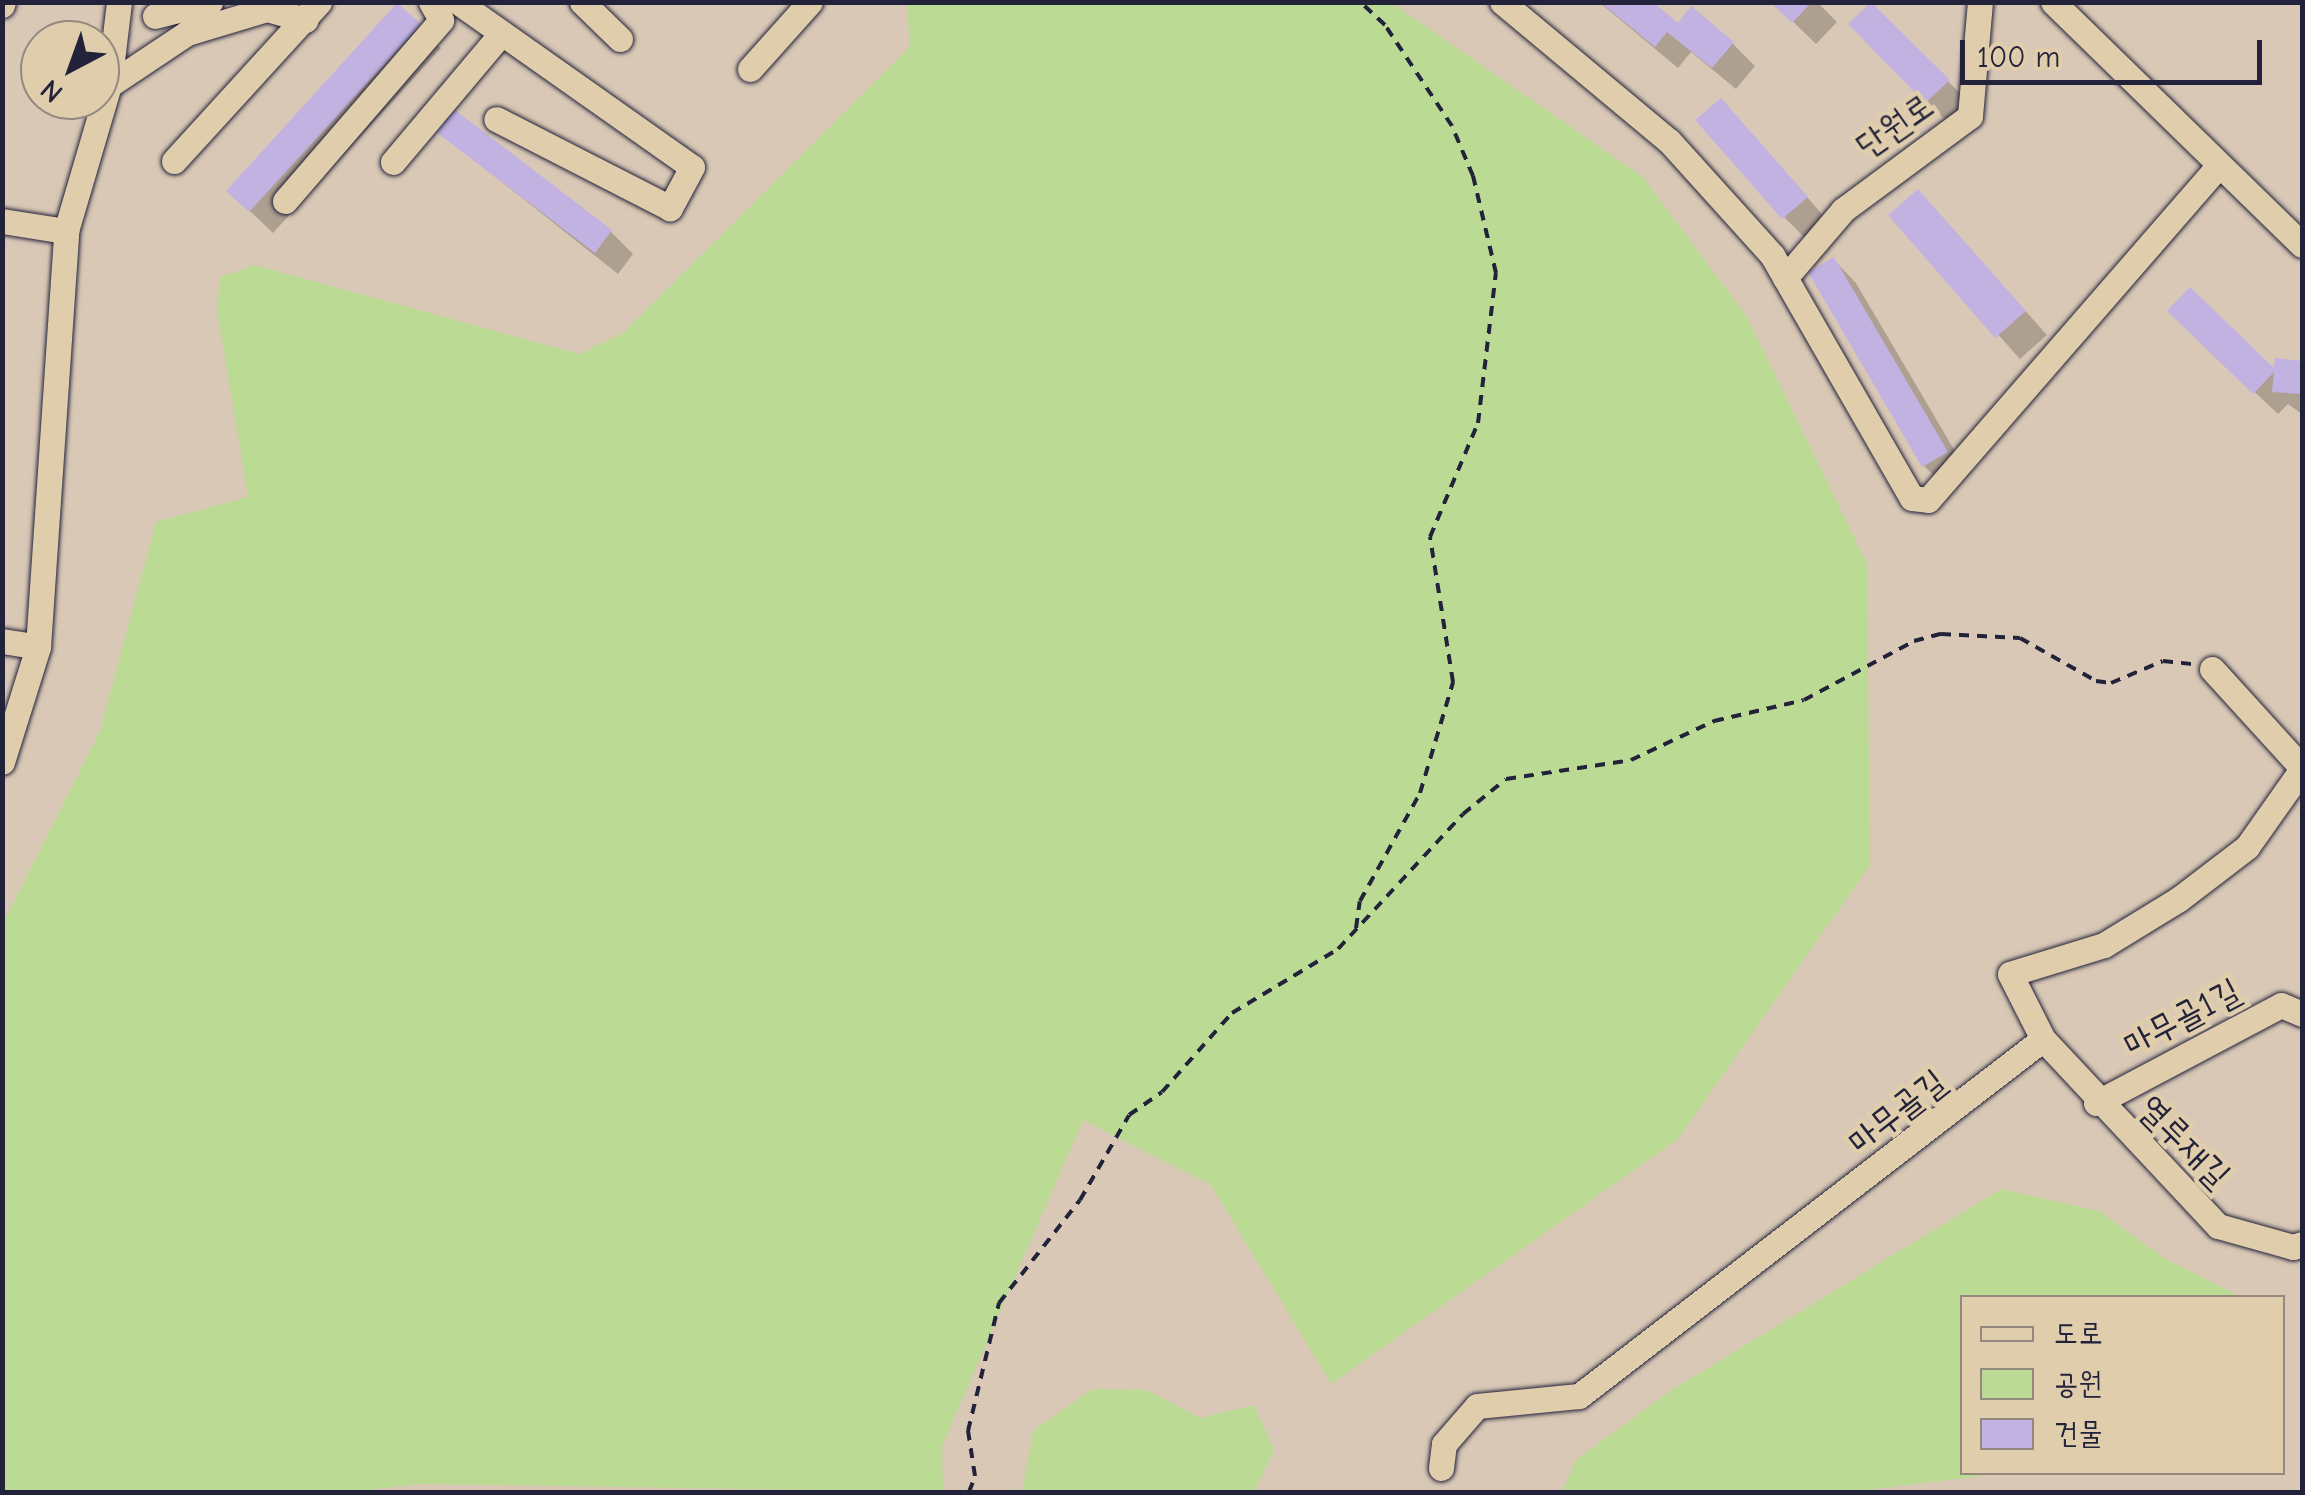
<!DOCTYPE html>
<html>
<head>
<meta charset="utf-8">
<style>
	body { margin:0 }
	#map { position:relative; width:2305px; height:1495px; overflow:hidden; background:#d9c8b6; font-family:"Comic Neue","Poor Story",sans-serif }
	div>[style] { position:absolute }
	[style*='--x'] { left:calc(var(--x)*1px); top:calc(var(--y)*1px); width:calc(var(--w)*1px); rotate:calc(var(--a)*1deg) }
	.green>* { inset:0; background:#bbda93 }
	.shadow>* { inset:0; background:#0003 }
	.building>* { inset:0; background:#c2b2e2 }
	.path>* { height:4px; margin-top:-2px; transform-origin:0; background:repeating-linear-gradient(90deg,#22223b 0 10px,transparent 0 18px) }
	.roads { filter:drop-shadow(0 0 2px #22223b) drop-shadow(0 0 2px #22223b) }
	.minor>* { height:25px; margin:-12.5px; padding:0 12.5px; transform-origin:12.5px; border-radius:12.5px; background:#dfcdab }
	span { translate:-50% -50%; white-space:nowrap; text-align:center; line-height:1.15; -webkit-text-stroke:9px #dfcdab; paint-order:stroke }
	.street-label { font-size:35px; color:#22223b }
	.frame { position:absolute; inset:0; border:5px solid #22223b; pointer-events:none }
	.legend { position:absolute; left:1960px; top:1295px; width:325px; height:180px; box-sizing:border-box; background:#dfcdab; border:2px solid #93897e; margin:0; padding:12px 18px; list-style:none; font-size:30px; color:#22223b }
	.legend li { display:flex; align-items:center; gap:20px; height:50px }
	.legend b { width:50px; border:2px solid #93897e }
	.north { position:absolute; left:20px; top:20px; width:100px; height:100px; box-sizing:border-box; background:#dfcdab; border:2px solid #93897e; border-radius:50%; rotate:221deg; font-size:28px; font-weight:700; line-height:40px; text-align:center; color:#22223b }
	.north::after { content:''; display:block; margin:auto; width:35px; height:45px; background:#22223b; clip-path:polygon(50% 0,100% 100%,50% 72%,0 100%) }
	.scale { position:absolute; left:1960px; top:40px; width:302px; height:45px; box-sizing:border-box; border:5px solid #22223b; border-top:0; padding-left:12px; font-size:30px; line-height:35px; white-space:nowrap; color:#22223b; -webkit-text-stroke:8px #dfcdab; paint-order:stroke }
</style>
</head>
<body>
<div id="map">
	<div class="green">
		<i style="clip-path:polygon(907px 3px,1392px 3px,1643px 177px,1747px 317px,1867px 564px,1870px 865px,1678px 1139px,1331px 1384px,1211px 1185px,1083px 1120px,942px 1446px,943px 1492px,421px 1484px,347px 1492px,3px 1492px,3px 923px,100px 731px,156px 522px,248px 497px,217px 311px,220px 277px,254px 265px,579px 354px,623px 333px,910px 47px)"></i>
		<i style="clip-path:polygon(2001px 1189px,2099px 1211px,2164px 1258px,2241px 1297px,1962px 1298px,1962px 1472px,2004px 1473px,1851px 1492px,1562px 1492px,1576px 1460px,1667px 1393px)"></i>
		<i style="clip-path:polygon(1092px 1389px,1147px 1390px,1200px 1418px,1254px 1405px,1274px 1450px,1254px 1492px,1022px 1492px,1033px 1431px)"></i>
	</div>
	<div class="shadow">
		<i style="clip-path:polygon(1599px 2px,1649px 2px,1678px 26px,1732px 43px,1755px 66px,1736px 89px,1691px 52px,1678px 68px)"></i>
		<i style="clip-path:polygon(1773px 2px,1817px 2px,1837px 22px,1816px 44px)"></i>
		<i style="clip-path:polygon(1871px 5px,1971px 104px,1949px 124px,1852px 24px)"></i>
		<i style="clip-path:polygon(419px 26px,441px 48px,273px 233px,229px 191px)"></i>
		<i style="clip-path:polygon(1743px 124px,1828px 221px,1807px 240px,1784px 217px)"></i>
		<i style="clip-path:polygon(435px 129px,611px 232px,633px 254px,618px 274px)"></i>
		<i style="clip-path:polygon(1918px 192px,2047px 335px,2020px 359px,1891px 215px)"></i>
		<i style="clip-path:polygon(1834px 260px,1856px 283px,1969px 475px,1947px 488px,1924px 466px)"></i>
		<i style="clip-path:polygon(2190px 291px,2276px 374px,2277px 361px,2302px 364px,2302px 414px,2288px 404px,2278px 414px,2193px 334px)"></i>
	</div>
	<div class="building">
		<i style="clip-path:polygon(1600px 2px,1653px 2px,1678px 23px,1691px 6px,1734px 42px,1712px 68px,1667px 32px,1655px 47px)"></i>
		<i style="clip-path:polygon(1770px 2px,1812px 2px,1792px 23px)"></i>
		<i style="clip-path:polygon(1871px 2px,1950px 80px,1925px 103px,1848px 24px)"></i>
		<i style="clip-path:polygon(397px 3px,421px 24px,249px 212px,226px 191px)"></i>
		<i style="clip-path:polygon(1721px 98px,1808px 197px,1782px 219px,1695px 120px)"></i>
		<i style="clip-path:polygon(450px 106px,612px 230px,595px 253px,432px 129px)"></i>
		<i style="clip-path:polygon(1918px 189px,2026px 311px,1995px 338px,1888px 215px)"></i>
		<i style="clip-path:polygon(1834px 257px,1948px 452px,1922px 467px,1808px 272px)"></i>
		<i style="clip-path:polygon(2190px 287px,2274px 368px,2275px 358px,2302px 361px,2302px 394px,2272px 392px,2274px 372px,2253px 394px,2167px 311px)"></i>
	</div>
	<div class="path">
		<i style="--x:1356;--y:928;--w:27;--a:-82"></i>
		<i style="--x:1360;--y:901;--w:124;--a:-60.9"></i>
		<i style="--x:1420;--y:793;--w:116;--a:-73.4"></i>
		<i style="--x:1453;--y:682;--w:147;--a:-99"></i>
		<i style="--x:1430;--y:537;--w:124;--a:-67.2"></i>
		<i style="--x:1478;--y:423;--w:151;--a:-83.2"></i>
		<i style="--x:1496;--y:273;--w:100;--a:-103.3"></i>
		<i style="--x:1473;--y:176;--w:54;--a:-112.8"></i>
		<i style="--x:1452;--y:126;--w:121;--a:-123.6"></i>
		<i style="--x:1385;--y:25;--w:34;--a:-137"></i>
		<i style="--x:969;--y:1492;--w:17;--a:-69"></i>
		<i style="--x:975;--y:1476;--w:46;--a:-98.8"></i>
		<i style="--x:968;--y:1431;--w:132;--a:-76.4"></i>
		<i style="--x:999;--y:1303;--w:131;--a:-51.8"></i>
		<i style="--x:1080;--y:1200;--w:98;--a:-60"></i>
		<i style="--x:1129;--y:1115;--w:40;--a:-34.9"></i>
		<i style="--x:1162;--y:1092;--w:106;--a:-48.5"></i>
		<i style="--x:1232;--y:1013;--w:124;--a:-31.1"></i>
		<i style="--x:1338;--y:949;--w:184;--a:-47.2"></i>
		<i style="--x:1463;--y:814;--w:55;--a:-39.1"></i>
		<i style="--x:1506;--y:779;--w:126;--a:-8.6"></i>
		<i style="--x:1631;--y:760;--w:92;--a:-25.2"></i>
		<i style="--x:1714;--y:721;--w:92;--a:-13.1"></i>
		<i style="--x:1804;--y:700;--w:125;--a:-28.2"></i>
		<i style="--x:1914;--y:641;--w:28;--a:-15"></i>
		<i style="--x:1941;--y:634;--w:79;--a:2.9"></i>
		<i style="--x:2020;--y:638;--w:87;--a:29.5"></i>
		<i style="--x:2096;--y:681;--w:15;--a:8"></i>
		<i style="--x:2111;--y:683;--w:56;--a:-22.9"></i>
		<i style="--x:2163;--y:661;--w:30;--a:6"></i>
	</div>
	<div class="roads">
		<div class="minor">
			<i style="--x:458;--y:2;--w:286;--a:35.2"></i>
			<i style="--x:692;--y:167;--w:47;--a:118.2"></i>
			<i style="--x:670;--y:208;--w:195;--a:-152.9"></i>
			<i style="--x:582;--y:2;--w:53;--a:44.2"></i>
			<i style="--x:1502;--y:2;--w:217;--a:39.8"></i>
			<i style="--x:1669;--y:141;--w:154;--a:47.9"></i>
			<i style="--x:1772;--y:255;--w:280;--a:60.1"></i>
			<i style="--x:1912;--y:498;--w:16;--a:7"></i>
			<i style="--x:1928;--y:500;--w:442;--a:-49"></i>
			<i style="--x:2053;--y:2;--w:348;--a:44.3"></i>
			<i style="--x:2;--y:5;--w:3;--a:-72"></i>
			<i style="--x:155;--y:16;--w:57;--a:-14.3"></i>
			<i style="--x:750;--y:69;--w:90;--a:-48.2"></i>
			<i style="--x:109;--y:85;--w:94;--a:-33.7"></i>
			<i style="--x:187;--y:33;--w:84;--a:-16.7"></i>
			<i style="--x:267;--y:9;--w:40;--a:16"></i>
			<i style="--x:174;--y:161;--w:215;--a:-47.6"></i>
			<i style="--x:393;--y:162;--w:166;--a:-49.9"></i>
			<i style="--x:285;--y:201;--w:239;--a:-49.2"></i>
			<i style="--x:441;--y:20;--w:21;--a:-119"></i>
			<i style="--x:2;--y:221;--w:65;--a:8.9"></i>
			<i style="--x:1785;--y:278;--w:89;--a:-49.5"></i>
			<i style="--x:1843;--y:210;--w:158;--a:-36.5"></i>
			<i style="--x:1970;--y:116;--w:114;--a:-85"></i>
			<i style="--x:2;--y:641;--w:36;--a:9"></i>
			<i style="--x:2212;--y:669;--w:134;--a:47.7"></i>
			<i style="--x:2;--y:762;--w:121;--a:-72.6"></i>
			<i style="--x:38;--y:647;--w:417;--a:-86.1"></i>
			<i style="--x:66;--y:231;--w:152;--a:-73.6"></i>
			<i style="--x:109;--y:85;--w:84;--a:-83.1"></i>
			<i style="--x:2302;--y:769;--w:95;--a:125.2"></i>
			<i style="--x:2247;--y:847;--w:86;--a:142.6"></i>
			<i style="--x:2179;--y:899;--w:88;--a:148.5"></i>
			<i style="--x:2104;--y:945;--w:98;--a:162.9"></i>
			<i style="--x:2010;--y:974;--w:73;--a:63.1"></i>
			<i style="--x:2043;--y:1039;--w:256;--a:46.9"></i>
			<i style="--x:2218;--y:1226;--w:78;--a:15.6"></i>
			<i style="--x:2293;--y:1247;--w:9;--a:-18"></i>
			<i style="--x:2096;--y:1103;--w:209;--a:-27.9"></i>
			<i style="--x:2281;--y:1005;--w:23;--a:23"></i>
			<i style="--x:1441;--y:1468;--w:24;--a:-83"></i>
			<i style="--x:1444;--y:1444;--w:50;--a:-49"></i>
			<i style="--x:1477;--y:1406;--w:102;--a:-5.6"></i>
			<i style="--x:1579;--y:1396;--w:585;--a:-37.57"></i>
		</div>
	</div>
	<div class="street-label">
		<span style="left:1895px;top:126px;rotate:-35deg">단원로</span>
		<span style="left:2182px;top:1018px;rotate:-28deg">마무골1길</span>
		<span style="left:1897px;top:1112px;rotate:-38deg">마무골길</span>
		<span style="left:2184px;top:1142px;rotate:45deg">열루재길</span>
	</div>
	<div class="frame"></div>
	<ul class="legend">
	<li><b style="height:12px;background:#dfcdab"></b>도로</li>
	<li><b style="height:28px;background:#bbda93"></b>공원</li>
	<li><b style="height:28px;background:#c2b2e2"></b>건물</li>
	</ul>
	<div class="north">N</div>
	<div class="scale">100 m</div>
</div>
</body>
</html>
